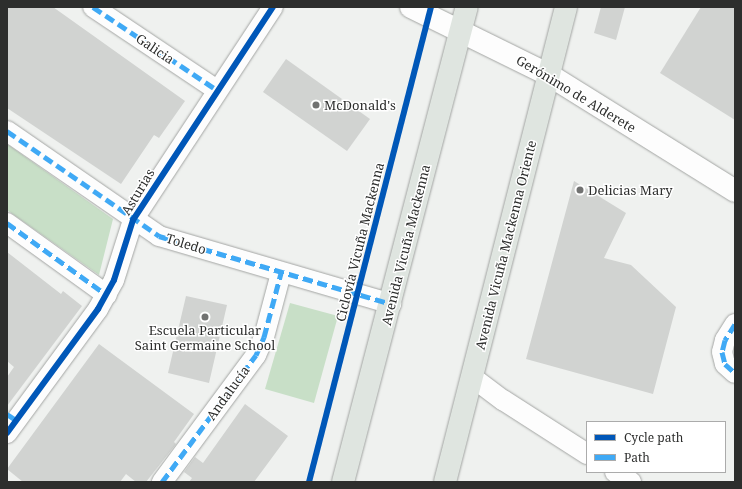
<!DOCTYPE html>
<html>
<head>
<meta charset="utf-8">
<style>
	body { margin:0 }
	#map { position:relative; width:742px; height:489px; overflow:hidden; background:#eff1ef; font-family:"Noto Serif",serif }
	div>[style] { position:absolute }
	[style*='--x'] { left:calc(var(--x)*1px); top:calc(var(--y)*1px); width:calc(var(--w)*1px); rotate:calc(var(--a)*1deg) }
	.green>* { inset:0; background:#c8dfc7 }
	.building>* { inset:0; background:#d1d3d1 }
	.roads { filter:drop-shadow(0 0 1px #a3a5a3) drop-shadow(0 0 1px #a3a5a3) }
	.street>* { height:20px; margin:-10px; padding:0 10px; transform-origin:10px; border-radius:10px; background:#fdfdfd }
	.secondary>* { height:22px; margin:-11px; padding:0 11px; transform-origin:11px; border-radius:11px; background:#fdfdfd }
	.primary>* { height:22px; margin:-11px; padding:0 11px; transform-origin:11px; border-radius:11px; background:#dfe5e0 }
	.quiet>* { height:5px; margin-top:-2.5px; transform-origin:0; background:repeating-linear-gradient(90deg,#3fa9f5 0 10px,transparent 0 15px) }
	.cycleway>* { height:6px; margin:-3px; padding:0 3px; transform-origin:3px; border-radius:3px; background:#0057b8 }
	.dots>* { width:11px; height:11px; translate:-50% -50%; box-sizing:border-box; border:2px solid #fff; border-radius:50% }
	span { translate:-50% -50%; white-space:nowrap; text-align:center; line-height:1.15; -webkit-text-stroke:3px #fff; paint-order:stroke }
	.street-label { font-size:13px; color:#2d2e2d }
	.poi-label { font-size:13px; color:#2d2e2d }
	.left { translate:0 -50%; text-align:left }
	.frame { position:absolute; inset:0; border:8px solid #2d2e2d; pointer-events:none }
	.legend { position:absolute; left:586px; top:421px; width:140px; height:52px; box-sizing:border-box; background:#fff; border:1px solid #ababab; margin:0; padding:5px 7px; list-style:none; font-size:12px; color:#2d2e2d }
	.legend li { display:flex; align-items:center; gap:8px; height:20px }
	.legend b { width:20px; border:1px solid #ababab }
</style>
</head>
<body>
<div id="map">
	<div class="green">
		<i style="clip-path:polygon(7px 144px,113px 219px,99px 275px,7px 210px)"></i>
		<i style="clip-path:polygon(290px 303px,338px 316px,314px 403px,265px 389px)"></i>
	</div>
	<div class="building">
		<i style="clip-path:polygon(7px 7px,53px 7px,185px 101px,159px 138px,154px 135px,121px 184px,7px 108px)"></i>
		<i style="clip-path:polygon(601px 7px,625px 7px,616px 40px,594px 33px)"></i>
		<i style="clip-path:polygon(701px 7px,735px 7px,735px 120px,660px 73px)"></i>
		<i style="clip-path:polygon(286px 59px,370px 119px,347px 151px,263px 92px)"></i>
		<i style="clip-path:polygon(574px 181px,626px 213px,604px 258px,631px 265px,676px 307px,653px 394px,526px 359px)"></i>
		<i style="clip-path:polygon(7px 252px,61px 294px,63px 291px,82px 306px,7px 406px,7px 377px,14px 367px,7px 361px)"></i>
		<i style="clip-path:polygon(186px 296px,227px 305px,209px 383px,168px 373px)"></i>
		<i style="clip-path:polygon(99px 344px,194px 414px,174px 442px,176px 444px,146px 482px,136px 482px,126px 474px,120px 482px,23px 482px,7px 469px)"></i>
		<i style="clip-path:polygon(245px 404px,288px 436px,254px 482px,189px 482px,192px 478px,184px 472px,195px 457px,203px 463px)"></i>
	</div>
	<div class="roads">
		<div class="street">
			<i style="--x:93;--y:7;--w:149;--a:33.8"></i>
			<i style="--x:7;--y:131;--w:185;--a:34.6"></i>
			<i style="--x:159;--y:236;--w:242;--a:16.3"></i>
			<i style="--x:7;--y:223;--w:123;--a:35.8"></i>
			<i style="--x:735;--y:324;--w:19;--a:122"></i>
			<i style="--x:725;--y:340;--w:12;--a:104"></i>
			<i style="--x:722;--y:352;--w:12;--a:76"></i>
			<i style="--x:725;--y:364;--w:13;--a:42"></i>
			<i style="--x:472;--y:377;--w:39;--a:37"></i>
			<i style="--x:503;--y:400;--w:100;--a:32.7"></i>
			<i style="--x:7;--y:433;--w:154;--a:-53.7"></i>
			<i style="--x:98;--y:309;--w:33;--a:-61"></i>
			<i style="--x:114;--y:280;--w:63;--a:-72.4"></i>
			<i style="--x:133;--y:220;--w:255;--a:-56.7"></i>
			<i style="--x:615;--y:472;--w:19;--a:32"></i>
			<i style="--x:162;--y:482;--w:158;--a:-53.5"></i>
			<i style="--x:256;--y:355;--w:20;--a:-66"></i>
			<i style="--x:264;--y:337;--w:66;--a:-75.1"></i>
		</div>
		<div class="secondary">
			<i style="--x:411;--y:7;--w:154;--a:26.2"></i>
			<i style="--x:549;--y:75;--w:219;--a:31.9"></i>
		</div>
		<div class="primary">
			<i style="--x:343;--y:482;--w:491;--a:-75.4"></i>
			<i style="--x:445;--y:482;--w:490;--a:-75.7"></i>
		</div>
	</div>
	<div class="quiet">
		<i style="--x:93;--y:7;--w:149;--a:33.8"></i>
		<i style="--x:7;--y:131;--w:185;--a:34.6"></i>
		<i style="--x:159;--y:236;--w:242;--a:16.3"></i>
		<i style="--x:7;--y:223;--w:123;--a:35.8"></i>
		<i style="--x:735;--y:324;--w:19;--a:122"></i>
		<i style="--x:725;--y:340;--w:12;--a:104"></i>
		<i style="--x:722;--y:352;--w:12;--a:76"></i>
		<i style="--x:725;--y:364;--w:13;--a:42"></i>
		<i style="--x:7;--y:414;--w:11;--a:34"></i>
		<i style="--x:162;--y:482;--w:158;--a:-53.5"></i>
		<i style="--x:256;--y:355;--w:20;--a:-66"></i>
		<i style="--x:264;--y:337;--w:66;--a:-75.1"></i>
	</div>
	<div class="cycleway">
		<i style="--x:7;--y:433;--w:154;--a:-53.7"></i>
		<i style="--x:98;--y:309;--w:33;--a:-61"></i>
		<i style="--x:114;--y:280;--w:63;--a:-72.4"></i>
		<i style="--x:133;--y:220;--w:255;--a:-56.7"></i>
		<i style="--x:309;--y:482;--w:490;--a:-75.6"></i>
	</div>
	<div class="dots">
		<i style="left:316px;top:105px;background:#717271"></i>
		<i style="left:580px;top:190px;background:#717271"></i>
		<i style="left:205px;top:317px;background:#717271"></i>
	</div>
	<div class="street-label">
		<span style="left:155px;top:49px;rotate:34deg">Galicia</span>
		<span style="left:576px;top:94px;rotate:31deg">Gerónimo de Alderete</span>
		<span style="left:138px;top:192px;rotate:-59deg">Asturias</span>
		<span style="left:360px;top:242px;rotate:-76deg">Ciclovía Vicuña Mackenna</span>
		<span style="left:186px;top:244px;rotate:17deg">Toledo</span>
		<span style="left:406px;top:245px;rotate:-76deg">Avenida Vicuña Mackenna</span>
		<span style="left:506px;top:245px;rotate:-76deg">Avenida Vicuña Mackenna Oriente</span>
		<span style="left:228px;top:393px;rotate:-54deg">Andalucía</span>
	</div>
	<div class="poi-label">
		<span class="left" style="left:324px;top:105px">McDonald's</span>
		<span class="left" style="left:588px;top:190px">Delicias Mary</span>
		<span style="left:205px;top:338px">Escuela Particular<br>Saint Germaine School</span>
	</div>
	<div class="frame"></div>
	<ul class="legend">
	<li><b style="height:5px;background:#0057b8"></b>Cycle path</li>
	<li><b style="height:5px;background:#3fa9f5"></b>Path</li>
	</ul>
</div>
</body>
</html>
